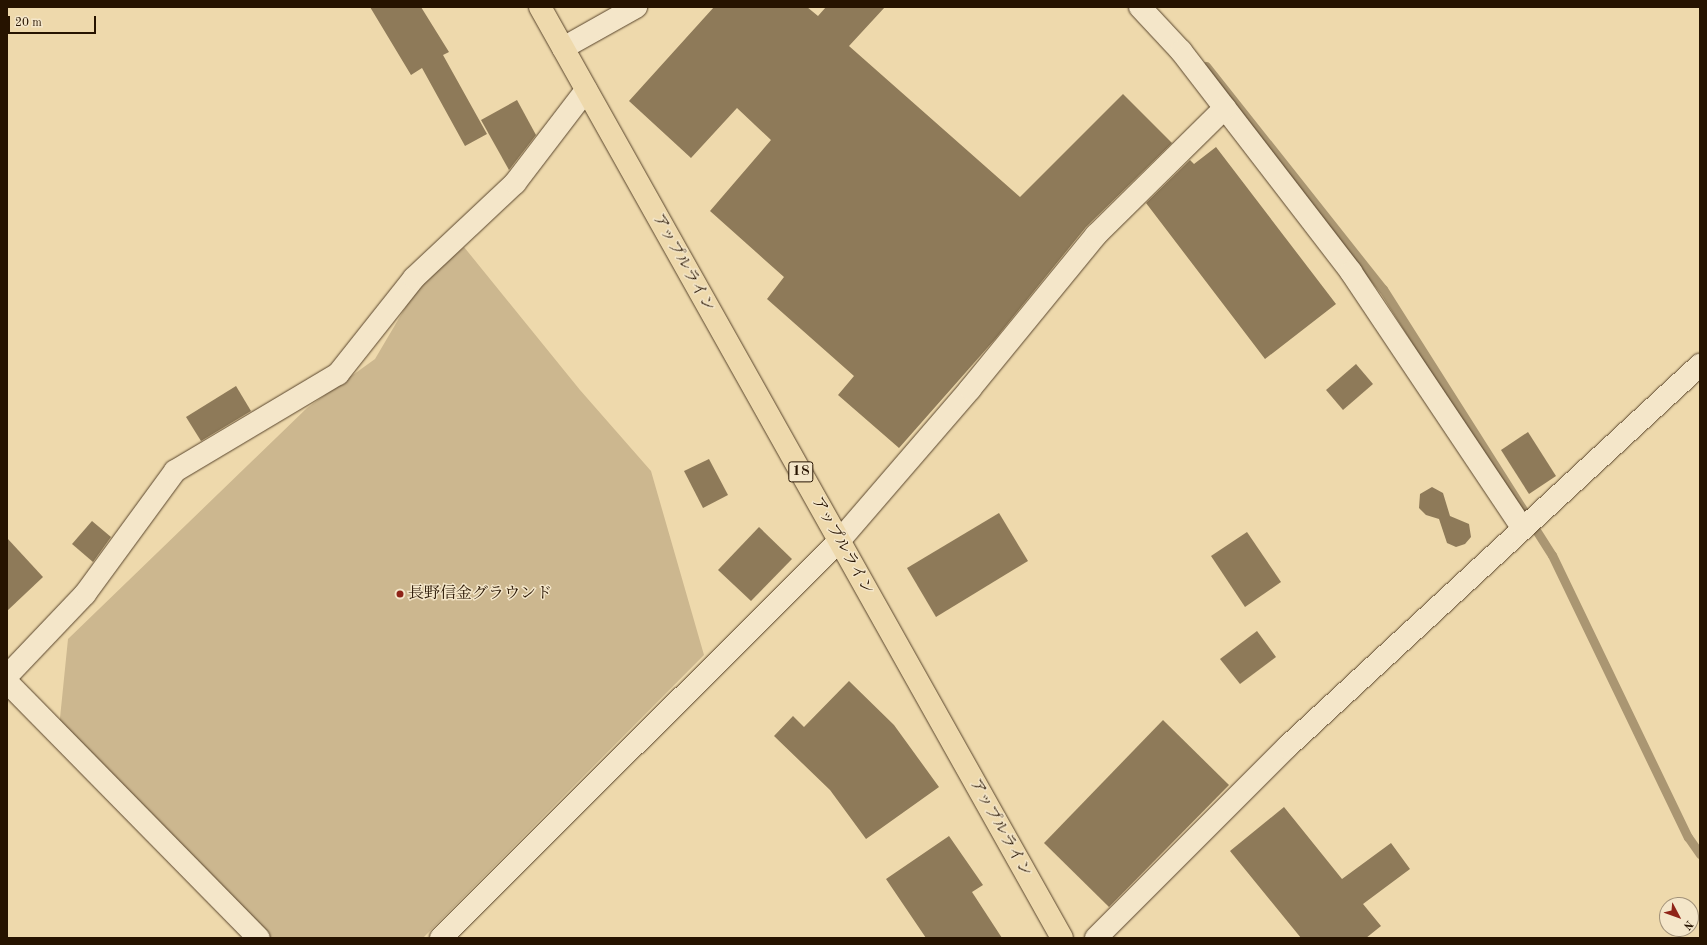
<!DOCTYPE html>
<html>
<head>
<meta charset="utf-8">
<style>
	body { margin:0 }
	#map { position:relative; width:1707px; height:945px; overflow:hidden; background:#eed9ac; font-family:"Old Standard TT","Noto Serif JP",serif }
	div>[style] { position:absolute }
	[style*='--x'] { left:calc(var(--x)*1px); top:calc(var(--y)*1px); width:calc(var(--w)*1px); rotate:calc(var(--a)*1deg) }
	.green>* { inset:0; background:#ccb78f }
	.stream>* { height:9px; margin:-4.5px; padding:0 4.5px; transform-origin:4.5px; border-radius:4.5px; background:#aa9672 }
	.building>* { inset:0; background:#8e7a59 }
	.roads { filter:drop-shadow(0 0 1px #58442b) drop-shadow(0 0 1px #58442b) }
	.street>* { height:22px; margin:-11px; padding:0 11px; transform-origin:11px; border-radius:11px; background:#f4e6c9 }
	.secondary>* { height:22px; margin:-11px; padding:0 11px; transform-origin:11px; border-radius:11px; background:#f4e6c9 }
	.highway>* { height:22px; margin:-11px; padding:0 11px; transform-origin:11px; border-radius:11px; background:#eed9ac }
	.dots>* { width:11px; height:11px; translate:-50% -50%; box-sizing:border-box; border:2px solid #f4e6c9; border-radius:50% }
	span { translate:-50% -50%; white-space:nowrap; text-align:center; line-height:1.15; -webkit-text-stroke:3px #f4e6c9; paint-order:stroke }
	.shield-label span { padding:1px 3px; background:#f4e6c9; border:1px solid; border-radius:3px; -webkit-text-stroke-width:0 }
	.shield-label { font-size:15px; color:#261300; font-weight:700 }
	.street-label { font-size:16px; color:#261300 }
	.poi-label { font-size:16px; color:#261300 }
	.left { translate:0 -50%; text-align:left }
	.frame { position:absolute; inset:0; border:8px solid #261300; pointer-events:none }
	.north { position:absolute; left:1659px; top:897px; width:40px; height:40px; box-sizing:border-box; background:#f4e6c9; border:1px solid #a29279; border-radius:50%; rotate:131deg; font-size:11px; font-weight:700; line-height:16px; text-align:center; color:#261300 }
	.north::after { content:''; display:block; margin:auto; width:14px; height:18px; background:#8f2418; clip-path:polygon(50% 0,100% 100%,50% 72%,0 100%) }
	.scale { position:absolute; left:8px; top:16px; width:88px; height:18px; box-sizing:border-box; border:2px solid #261300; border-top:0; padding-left:5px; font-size:12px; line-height:14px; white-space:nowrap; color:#261300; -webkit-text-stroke:3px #f4e6c9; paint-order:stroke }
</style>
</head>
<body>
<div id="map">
	<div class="green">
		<i style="clip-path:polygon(464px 247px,580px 390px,651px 471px,704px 655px,423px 938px,270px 938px,59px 728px,68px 639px,307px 408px,375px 359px,418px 286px)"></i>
	</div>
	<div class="stream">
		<i style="--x:1206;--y:66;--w:285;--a:51.6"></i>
		<i style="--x:1383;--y:289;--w:315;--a:57.6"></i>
		<i style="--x:1552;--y:555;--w:313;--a:64.3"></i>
		<i style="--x:1688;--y:837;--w:21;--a:55"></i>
	</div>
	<div class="building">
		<i style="clip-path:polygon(370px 7px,421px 7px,449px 52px,443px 55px,487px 134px,465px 146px,422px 68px,411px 75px)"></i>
		<i style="clip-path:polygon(714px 7px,807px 7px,818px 16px,826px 7px,885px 7px,849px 46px,1020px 197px,1123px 94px,1172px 143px,1086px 227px,996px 338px,899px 448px,838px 395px,854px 376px,767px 299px,784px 277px,710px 211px,771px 140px,737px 108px,691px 158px,629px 101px)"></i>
		<i style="clip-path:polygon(517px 100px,536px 135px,509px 170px,481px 120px)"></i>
		<i style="clip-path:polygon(1216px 147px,1336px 304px,1265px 359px,1146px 203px,1190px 160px,1194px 164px)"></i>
		<i style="clip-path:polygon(1356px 364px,1373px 384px,1343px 410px,1326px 390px)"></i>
		<i style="clip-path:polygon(236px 386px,251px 411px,201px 441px,186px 417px)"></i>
		<i style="clip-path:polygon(1528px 432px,1556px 476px,1529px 494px,1501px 450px)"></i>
		<i style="clip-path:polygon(709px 459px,728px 495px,703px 508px,684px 471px)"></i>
		<i style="clip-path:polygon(1432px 487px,1443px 493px,1450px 516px,1469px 524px,1471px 537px,1465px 544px,1456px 547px,1447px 543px,1439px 519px,1426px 515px,1419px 508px,1420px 494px)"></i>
		<i style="clip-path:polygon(999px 513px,1028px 561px,936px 617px,907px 568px)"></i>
		<i style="clip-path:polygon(92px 521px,111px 537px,93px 562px,72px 544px)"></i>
		<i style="clip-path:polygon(759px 527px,792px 559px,751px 601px,718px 570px)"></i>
		<i style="clip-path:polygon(1247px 532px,1281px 582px,1245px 607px,1211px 556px)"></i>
		<i style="clip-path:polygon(7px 538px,43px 577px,7px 611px)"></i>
		<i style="clip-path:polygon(1257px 631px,1276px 657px,1240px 684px,1220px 659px)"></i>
		<i style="clip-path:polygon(849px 681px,894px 725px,939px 787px,866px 839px,830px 790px,774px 736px,793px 716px,804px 727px)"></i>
		<i style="clip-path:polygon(1163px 720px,1229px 785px,1109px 907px,1044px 843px)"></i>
		<i style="clip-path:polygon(1284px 807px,1342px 879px,1391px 843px,1410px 869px,1363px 904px,1381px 926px,1366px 938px,1301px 938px,1230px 851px)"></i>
		<i style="clip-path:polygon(949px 836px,983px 885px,972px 892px,1002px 938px,926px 938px,886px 879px)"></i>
	</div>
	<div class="roads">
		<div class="street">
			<i style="--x:1140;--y:7;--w:60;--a:47"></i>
			<i style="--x:1181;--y:51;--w:279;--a:52.4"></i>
			<i style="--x:1351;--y:272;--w:307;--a:56.2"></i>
			<i style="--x:7;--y:676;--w:113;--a:-46.4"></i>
			<i style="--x:85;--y:594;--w:152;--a:-53.8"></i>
			<i style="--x:175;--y:471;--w:190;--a:-30.8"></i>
			<i style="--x:338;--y:374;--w:122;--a:-51.6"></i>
			<i style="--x:414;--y:278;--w:139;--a:-43.2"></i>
			<i style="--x:515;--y:183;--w:117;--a:-52.6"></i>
			<i style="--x:7;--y:682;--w:359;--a:45.5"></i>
			<i style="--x:441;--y:938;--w:562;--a:-44.93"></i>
			<i style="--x:839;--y:541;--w:201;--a:-49.2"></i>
			<i style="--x:970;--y:389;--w:199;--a:-50.7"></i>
			<i style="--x:1096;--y:235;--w:181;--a:-44.6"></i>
		</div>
		<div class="secondary">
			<i style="--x:563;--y:48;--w:84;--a:-29.3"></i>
			<i style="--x:1096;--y:938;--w:270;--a:-45"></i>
			<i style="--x:1287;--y:747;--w:563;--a:-42.77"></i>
		</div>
		<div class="highway">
			<i style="--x:540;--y:7;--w:1067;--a:60.72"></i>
		</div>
	</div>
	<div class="dots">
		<i style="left:400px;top:594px;background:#8f2418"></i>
	</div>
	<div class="shield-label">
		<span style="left:801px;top:472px">18</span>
	</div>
	<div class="street-label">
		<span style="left:683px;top:263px;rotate:61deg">アップルライン</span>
		<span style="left:842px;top:546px;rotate:61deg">アップルライン</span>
		<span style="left:1000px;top:828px;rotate:61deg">アップルライン</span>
	</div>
	<div class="poi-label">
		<span class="left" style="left:408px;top:594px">長野信金グラウンド</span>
	</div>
	<div class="frame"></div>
	<div class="north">N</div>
	<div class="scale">20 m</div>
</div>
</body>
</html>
